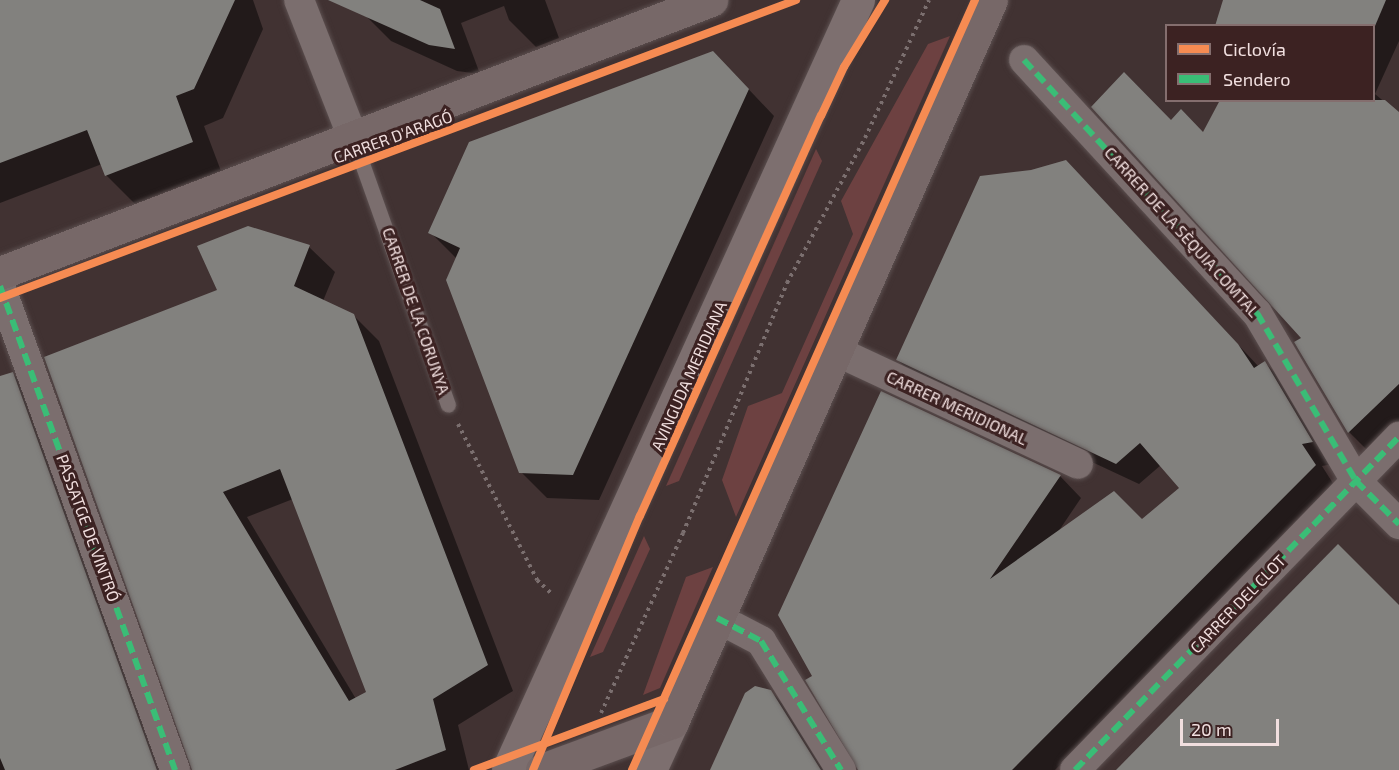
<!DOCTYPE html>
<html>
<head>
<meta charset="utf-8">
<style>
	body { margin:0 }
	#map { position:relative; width:1399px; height:770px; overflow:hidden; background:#413232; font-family:"Exo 2",sans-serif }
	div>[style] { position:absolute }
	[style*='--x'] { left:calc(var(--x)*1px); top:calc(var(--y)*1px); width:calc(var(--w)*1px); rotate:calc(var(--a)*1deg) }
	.green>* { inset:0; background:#6d4141 }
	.shadow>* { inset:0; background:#0007 }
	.building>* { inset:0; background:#82817e }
	.path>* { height:4px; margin-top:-2px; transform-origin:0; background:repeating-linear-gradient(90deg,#7b6f6f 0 3px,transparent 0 7.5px) }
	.roads { filter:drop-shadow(0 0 2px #5b4f4f) drop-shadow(0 0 2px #5b4f4f) }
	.lane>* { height:15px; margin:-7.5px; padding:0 7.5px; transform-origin:7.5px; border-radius:7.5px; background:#7b6e6e }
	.street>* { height:30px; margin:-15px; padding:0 15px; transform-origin:15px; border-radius:15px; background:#7b6e6e }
	.secondary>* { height:33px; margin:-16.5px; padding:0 16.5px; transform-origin:16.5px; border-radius:16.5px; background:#7d6f6f }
	.primary>* { height:33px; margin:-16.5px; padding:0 16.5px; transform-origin:16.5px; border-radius:16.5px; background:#776868 }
	.quiet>* { height:6px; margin-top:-3px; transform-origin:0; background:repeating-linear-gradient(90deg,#3abd76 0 12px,transparent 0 18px) }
	.cycleway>* { height:8px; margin:-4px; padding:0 4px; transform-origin:4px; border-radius:4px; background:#f68b52 }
	span { translate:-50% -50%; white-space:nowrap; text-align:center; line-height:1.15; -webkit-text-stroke:6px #3c2222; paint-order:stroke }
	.street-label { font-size:16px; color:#f1dfdf }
	.legend { position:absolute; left:1165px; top:24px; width:210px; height:78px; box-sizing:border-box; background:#3c2222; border:2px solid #846e6e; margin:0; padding:8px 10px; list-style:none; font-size:18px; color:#f1dfdf }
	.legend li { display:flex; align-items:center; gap:12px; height:30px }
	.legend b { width:30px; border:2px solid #846e6e }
	.scale { position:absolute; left:1180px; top:719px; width:99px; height:27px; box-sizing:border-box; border:3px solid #f1dfdf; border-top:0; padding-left:8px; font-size:18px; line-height:21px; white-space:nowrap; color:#f1dfdf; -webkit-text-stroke:4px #3c2222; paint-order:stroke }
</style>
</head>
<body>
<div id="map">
	<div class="green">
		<i style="clip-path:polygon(950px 36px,736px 517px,722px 480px,748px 406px,782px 393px,853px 234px,841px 201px,928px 44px)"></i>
		<i style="clip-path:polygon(816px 149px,822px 161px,679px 481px,666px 486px)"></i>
		<i style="clip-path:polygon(644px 536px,650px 549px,603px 652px,590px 657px)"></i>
		<i style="clip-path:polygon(713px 567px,660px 688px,643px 695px,686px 577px)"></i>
	</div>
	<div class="shadow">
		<i style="clip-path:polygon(0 0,253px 0,263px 29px,223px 118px,204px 126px,221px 171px,135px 204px,106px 175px,102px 164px,0 203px)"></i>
		<i style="clip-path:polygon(371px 0,545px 0,559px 38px,536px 47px,509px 20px,504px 6px,461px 23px,480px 74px,457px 71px,391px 41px,365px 15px)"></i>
		<i style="clip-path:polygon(1223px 0,1399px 0,1399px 41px,1375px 94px,1399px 114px,1399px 426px,1370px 453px,1349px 432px,1304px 338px,1171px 122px,1204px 134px,1374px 100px,1374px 26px)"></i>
		<i style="clip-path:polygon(739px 79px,774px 116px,599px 500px,547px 498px,521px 472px,457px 259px,430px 232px)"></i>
		<i style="clip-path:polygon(1087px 183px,1259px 367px,1265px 363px,1287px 384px,1333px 464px,1322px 466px,1336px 488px,1055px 770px,858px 770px,857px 760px,1060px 476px,1081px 498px,1058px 532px,1142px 521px,1182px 488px,1161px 465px,1139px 484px,919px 381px,897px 359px)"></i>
		<i style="clip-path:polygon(evenodd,309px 247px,335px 272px,323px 301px,353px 315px,379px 341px,513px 691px,458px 725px,469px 770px,192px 770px,219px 291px,309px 247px,293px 499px,368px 693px,356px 699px,247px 517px,293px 499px)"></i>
		<i style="clip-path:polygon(12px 373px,38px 399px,172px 770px,0 770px,0 378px)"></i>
		<i style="clip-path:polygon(770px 691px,800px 721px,828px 770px,712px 770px)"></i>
	</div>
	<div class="building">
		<i style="clip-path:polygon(0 0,235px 0,194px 89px,176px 96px,193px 142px,105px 176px,87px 130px,0 163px)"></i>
		<i style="clip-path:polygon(328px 0,420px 0,440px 9px,455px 49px,429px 45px)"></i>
		<i style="clip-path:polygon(1223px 0,1386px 0,1375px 26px,1215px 26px)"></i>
		<i style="clip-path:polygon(713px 51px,749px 89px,573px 475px,519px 473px,446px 280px,460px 248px,428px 233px,469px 142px)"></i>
		<i style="clip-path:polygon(1124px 72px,1171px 120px,1181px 109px,1203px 132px,1220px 100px,1385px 100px,1399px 112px,1399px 384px,1348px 433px,1294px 342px,1301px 338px,1091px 107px)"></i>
		<i style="clip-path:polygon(1066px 160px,1238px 344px,1254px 368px,1265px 361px,1313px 442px,1302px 444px,1316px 465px,1012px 770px,858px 770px,805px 680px,812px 676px,778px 615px,881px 391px,1061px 475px,990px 579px,1114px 491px,1142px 519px,1179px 488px,1140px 443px,1116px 464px,896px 360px,980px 176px,1031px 170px)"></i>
		<i style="clip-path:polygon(evenodd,248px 226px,310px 245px,294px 286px,354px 314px,488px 665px,433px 699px,446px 750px,395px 770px,192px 770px,44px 357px,217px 290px,197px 246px,248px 226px,280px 469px,366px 692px,349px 701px,223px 492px,280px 469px)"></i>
		<i style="clip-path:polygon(13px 372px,157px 770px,5px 770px,0 758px,0 376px)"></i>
		<i style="clip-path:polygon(1338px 544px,1399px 605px,1399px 770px,1116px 770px)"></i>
		<i style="clip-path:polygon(755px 686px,771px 690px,821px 770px,710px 770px,745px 693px)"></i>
	</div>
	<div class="path">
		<i style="--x:458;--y:424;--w:175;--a:63.1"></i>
		<i style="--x:537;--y:580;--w:19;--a:43"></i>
		<i style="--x:601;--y:713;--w:198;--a:-65.5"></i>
		<i style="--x:683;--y:533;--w:271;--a:-67.4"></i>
		<i style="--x:787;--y:283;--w:165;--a:-61.7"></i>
		<i style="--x:865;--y:138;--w:152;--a:-65.1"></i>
	</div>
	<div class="roads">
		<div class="lane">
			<i style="--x:353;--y:138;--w:283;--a:70.4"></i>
		</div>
		<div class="street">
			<i style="--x:299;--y:0;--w:148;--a:68.6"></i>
			<i style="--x:1024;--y:60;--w:344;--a:47.4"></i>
			<i style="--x:1257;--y:313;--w:195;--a:59.5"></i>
			<i style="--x:1356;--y:481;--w:61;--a:45"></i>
			<i style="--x:0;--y:286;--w:515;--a:70.12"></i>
			<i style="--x:836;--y:351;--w:267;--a:25"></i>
			<i style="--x:717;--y:618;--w:50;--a:27.6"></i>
			<i style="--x:761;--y:641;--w:152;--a:58.2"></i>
			<i style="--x:1075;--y:770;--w:465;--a:-45.8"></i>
		</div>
		<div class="secondary">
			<i style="--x:508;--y:770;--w:846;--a:-65.56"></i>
			<i style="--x:650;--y:770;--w:53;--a:-65.4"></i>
		</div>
		<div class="primary">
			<i style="--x:0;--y:273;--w:762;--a:-21.01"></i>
			<i style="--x:542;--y:770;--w:139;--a:-20.3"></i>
			<i style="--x:672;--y:722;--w:789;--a:-66.16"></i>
		</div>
	</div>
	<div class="quiet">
		<i style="--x:1024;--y:60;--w:344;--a:47.4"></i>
		<i style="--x:1257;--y:313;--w:195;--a:59.5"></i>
		<i style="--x:1356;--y:481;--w:61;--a:45"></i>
		<i style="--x:0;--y:286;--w:515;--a:70.12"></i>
		<i style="--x:717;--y:618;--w:50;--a:27.6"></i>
		<i style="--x:761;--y:641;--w:152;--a:58.2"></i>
		<i style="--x:1075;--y:770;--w:465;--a:-45.8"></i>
	</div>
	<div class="cycleway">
		<i style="--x:0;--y:298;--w:850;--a:-20.52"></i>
		<i style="--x:474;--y:770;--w:203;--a:-20.5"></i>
		<i style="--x:533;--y:770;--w:276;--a:-67.2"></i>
		<i style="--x:640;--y:516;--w:439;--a:-65.7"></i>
		<i style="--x:821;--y:116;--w:54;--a:-64.9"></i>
		<i style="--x:844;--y:67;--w:79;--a:-58.5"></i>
		<i style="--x:632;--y:770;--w:843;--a:-65.99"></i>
	</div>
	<div class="street-label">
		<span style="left:393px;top:137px;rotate:-20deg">CARRER D'ARAGÓ</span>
		<span style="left:1182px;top:232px;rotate:48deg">CARRER DE LA SÈQUIA COMTAL</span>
		<span style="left:416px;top:311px;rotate:71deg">CARRER DE LA CORUNYA</span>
		<span style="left:689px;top:376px;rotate:-66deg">AVINGUDA MERIDIANA</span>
		<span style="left:957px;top:408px;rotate:25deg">CARRER MERIDIONAL</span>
		<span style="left:88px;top:528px;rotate:70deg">PASSATGE DE VINTRÓ</span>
		<span style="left:1238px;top:604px;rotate:-46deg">CARRER DEL CLOT</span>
	</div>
	<ul class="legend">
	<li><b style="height:8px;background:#f68b52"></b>Ciclovía</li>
	<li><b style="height:8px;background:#3abd76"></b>Sendero</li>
	</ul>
	<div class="scale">20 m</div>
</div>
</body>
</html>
